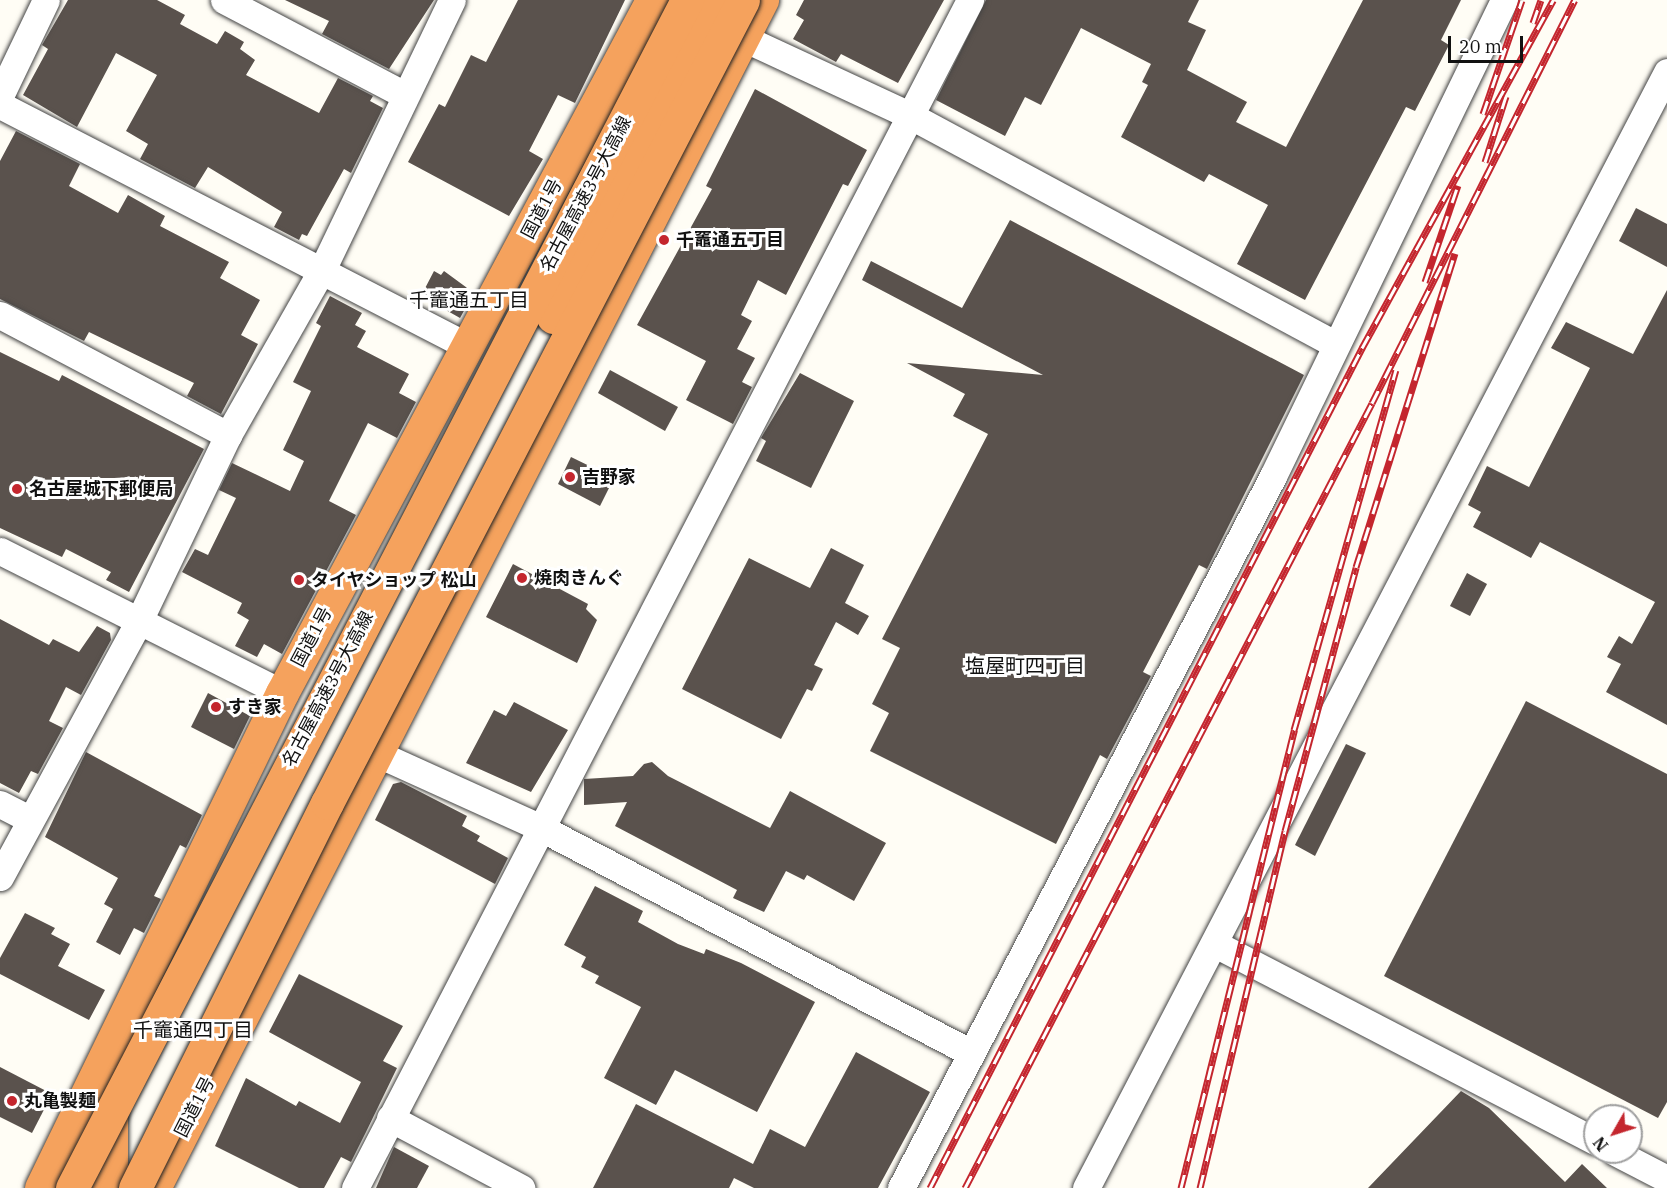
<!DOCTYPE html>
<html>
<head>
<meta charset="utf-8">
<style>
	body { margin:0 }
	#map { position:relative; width:1667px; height:1188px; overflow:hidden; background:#fffdf5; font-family:"IBM Plex Serif","Noto Sans JP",serif }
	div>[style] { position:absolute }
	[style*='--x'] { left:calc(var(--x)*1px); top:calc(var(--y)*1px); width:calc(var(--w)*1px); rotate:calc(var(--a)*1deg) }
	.building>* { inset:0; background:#5a524d }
	.roads { filter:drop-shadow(0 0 2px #444) drop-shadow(0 0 2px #444) }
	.minor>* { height:27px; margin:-13.5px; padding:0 13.5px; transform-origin:13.5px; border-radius:13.5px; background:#fff }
	.highway>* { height:33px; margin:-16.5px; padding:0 16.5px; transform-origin:16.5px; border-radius:16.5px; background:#f5a25d }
	.rail>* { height:7px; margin-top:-3.5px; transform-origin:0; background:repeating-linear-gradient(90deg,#fff 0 14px,#c4262e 0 28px); box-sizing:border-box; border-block:2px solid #c4262e }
	.bridges { filter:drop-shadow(0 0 2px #222) drop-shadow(0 0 2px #222) }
	.highway-bridge>* { height:33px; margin:-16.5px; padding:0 16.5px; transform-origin:16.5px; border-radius:16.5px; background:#f5a25d }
	.dots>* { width:16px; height:16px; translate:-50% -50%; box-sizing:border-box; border:3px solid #fff; border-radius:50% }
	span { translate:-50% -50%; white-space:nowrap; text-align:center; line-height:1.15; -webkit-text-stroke:6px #fff; paint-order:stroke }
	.street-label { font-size:18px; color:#111 }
	.poi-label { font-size:18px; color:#111; font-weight:700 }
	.left { translate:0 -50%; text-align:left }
	.neighbourhood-label { font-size:20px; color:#111 }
	.north { position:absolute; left:1583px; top:1104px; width:60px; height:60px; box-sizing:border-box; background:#fff; border:2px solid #a0a0a0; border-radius:50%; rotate:231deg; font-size:16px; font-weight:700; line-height:24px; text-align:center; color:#111 }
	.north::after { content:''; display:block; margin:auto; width:21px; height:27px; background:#c4262e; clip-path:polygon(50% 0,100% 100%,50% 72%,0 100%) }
	.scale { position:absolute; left:1448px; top:36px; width:75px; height:27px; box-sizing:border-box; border:3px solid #111; border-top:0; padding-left:8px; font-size:18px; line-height:21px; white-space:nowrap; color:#111; -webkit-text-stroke:4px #fff; paint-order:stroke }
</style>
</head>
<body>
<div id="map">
	<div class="building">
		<i style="clip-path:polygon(68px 0,157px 0,185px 15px,180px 24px,217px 44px,225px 31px,244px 42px,240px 49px,255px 60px,246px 75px,319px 113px,338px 78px,373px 96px,370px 101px,383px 108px,351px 173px,344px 169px,307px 236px,302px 234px,299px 240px,274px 227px,282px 212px,208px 167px,195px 188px,140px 159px,148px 144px,126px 131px,157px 75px,116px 53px,77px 127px,23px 95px,48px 49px,42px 45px)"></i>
		<i style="clip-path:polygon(285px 0,434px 0,389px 69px,322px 34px,329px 21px)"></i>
		<i style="clip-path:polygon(518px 0,625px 0,575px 103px,558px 95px,529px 151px,543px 159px,509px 216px,408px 162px,439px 104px,445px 107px,471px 55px,486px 62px)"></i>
		<i style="clip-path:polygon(804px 0,944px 0,898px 83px,841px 54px,836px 62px,793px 39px,804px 20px,796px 15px)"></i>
		<i style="clip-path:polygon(986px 0,1199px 0,1188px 22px,1206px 30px,1187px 70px,1247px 102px,1236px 122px,1286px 147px,1363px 0,1461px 0,1441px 40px,1449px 45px,1415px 111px,1406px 107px,1305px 300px,1237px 264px,1268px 205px,1209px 174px,1204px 182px,1121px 137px,1148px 85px,1142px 82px,1151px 64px,1081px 28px,1041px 105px,1025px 97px,1005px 136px,936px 100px)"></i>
		<i style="clip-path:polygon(755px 89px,867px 150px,848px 186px,843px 184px,786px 295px,758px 280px,741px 315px,752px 321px,737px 349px,755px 358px,742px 382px,752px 387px,733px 424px,686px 400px,706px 361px,637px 325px,712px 189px,706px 186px)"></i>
		<i style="clip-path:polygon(16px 131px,80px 164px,69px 186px,118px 213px,128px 195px,165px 216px,160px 226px,229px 262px,220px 278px,260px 300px,241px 335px,258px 344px,221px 414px,187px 396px,194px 383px,89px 332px,84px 341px,0 299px,0 161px)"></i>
		<i style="clip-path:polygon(1636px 208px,1667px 224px,1667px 267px,1619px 241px)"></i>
		<i style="clip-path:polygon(1010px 220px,1304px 375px,1207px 569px,1199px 565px,1143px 672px,1151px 676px,1107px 759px,1100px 755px,1056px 844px,870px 751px,889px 713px,872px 704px,900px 648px,882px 639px,988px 434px,953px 416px,965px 394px,907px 363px,1043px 375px,862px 280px,871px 261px,962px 308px)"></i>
		<i style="clip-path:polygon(434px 271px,441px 275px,444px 271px,474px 293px,460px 318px,421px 296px)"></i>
		<i style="clip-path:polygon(1667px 290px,1667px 725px,1606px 692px,1621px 664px,1607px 657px,1619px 636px,1632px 644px,1655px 602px,1540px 542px,1531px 558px,1473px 527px,1481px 512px,1468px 505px,1487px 466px,1529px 487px,1590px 368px,1551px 348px,1566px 322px,1633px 354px)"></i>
		<i style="clip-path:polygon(330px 296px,362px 313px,355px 325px,366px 331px,357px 347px,409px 374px,399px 393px,416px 402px,397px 438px,368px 423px,329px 501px,356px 515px,282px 654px,264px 644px,257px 657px,235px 646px,249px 620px,237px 613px,242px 603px,182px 572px,195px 549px,208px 555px,236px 498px,219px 490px,232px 463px,290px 491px,304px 461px,283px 450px,311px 391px,293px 382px,321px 326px,316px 323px)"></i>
		<i style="clip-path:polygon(0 352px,59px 381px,62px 375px,204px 449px,129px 592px,106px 580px,111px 572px,66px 549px,62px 557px,0 528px)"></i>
		<i style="clip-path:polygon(610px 370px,678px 407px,665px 431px,598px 393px)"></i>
		<i style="clip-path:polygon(800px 373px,854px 401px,811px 488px,756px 461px,766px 441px,761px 438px)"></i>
		<i style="clip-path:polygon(571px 457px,614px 478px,600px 506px,558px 484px)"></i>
		<i style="clip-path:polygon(831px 548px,864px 565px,845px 603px,869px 616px,858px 635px,836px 622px,814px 665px,823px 669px,812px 691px,807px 689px,781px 739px,682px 689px,749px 558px,810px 588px)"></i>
		<i style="clip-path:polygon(513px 564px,588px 604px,586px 609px,597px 620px,577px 663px,486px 617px)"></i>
		<i style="clip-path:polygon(1467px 573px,1487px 584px,1470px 616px,1450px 606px)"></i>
		<i style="clip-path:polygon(0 619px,49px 645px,53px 639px,79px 652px,97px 626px,110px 633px,111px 640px,81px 695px,66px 687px,49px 721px,63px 728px,38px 774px,31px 771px,19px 793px,0 783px)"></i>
		<i style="clip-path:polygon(208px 693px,250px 716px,234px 749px,191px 727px)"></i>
		<i style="clip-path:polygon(1526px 701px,1667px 774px,1667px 1102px,1658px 1118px,1384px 976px)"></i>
		<i style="clip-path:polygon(514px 702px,568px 730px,531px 792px,466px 763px,494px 710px,506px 716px)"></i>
		<i style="clip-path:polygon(1346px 744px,1366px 753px,1315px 856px,1295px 845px)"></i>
		<i style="clip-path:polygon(86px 752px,202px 815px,186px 848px,180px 845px,154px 896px,161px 899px,144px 933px,134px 928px,120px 955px,96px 942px,113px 909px,104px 904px,118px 878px,45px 837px)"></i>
		<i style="clip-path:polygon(652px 762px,668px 776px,770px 828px,790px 791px,886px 843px,854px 901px,807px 875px,804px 880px,786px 871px,764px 912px,733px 898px,737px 890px,615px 826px,627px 802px,584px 805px,584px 779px,633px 776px,644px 764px)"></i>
		<i style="clip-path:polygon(401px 782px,467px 816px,462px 826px,480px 836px,477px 841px,508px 858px,495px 884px,375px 820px,393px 784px)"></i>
		<i style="clip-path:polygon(595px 886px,643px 911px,638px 922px,678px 944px,704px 954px,706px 949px,741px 963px,815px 1002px,757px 1112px,675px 1070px,656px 1105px,604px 1078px,641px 1007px,595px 983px,599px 976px,581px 967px,586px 957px,564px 945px)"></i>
		<i style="clip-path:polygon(25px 913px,55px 928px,51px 934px,70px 944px,58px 966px,105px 990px,89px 1020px,0 974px,0 958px)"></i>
		<i style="clip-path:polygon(299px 974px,403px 1026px,383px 1061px,397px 1068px,366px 1132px,351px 1162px,341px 1157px,324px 1188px,299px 1188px,215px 1146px,246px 1078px,296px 1106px,299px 1101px,340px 1123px,361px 1082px,269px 1032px)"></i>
		<i style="clip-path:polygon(856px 1052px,930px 1092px,878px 1188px,754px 1188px,734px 1178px,729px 1188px,593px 1188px,636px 1104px,753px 1164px,770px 1129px,805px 1147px)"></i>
		<i style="clip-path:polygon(0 1067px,52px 1094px,32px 1133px,0 1117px)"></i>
		<i style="clip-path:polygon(1461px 1091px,1489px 1108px,1565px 1182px,1582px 1164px,1607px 1188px,1368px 1188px)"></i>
		<i style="clip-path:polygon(394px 1147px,429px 1166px,417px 1188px,376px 1188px)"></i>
	</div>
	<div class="roads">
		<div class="minor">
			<i style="--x:224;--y:0;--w:202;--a:27.7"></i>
			<i style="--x:726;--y:30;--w:204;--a:24.9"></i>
			<i style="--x:911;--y:116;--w:481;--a:28.3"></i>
			<i style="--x:0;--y:96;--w:106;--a:-64.4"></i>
			<i style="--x:0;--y:105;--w:528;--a:27.29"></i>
			<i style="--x:0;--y:315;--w:258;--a:27.8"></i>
			<i style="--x:0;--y:551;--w:316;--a:26.7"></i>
			<i style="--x:376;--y:753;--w:179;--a:24.4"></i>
			<i style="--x:539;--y:827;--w:488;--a:27.6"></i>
			<i style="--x:0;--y:804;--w:34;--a:27"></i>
			<i style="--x:0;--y:877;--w:289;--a:-61.5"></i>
			<i style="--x:138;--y:623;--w:208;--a:-64.4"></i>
			<i style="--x:228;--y:435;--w:192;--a:-60.4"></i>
			<i style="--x:323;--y:268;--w:297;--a:-64.3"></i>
			<i style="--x:1215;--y:944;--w:428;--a:27.4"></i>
			<i style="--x:390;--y:1118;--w:149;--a:28.1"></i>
			<i style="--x:1615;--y:1152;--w:59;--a:27.4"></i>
			<i style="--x:355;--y:1188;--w:1338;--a:-62.63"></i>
			<i style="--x:901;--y:1188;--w:803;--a:-62.41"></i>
			<i style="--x:1273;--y:476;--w:529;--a:-64.11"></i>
			<i style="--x:1086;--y:1188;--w:1258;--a:-62.5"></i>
		</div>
		<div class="highway">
			<i style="--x:41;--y:1188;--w:551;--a:-64.04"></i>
			<i style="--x:282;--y:693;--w:786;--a:-61.9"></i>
			<i style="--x:103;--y:1188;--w:18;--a:-63"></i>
			<i style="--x:111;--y:1172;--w:57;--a:-90"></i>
			<i style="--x:154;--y:1188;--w:1335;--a:-62.9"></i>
		</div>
	</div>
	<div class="rail">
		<i style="--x:1533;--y:23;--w:24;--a:-71"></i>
		<i style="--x:1483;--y:114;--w:120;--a:-71.1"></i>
		<i style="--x:1485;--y:162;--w:69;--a:-72.3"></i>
		<i style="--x:1425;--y:282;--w:102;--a:-71.2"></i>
		<i style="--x:930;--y:1188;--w:945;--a:-62.78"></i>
		<i style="--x:1362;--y:348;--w:397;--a:-61.2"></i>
		<i style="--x:965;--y:1188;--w:884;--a:-62.59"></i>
		<i style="--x:1372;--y:403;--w:451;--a:-63.3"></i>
		<i style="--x:1181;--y:1188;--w:472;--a:-76.1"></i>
		<i style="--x:1294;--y:730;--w:374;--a:-74.2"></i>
		<i style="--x:1200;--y:1188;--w:367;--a:-76.6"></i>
		<i style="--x:1285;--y:831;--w:273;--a:-74.9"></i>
		<i style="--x:1356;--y:567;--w:329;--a:-72.5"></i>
	</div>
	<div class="bridges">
		<div class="highway-bridge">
			<i style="--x:553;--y:317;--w:355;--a:-63.2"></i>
			<i style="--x:72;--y:1188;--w:1338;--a:-62.63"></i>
			<i style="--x:135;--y:1188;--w:430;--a:-63.5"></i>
			<i style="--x:327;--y:803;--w:904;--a:-62.61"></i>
		</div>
	</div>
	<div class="dots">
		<i style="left:664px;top:240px;background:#c4262e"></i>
		<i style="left:570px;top:477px;background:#c4262e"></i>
		<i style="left:17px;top:489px;background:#c4262e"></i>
		<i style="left:522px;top:578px;background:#c4262e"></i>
		<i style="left:299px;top:580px;background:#c4262e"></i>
		<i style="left:216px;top:707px;background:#c4262e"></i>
		<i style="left:12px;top:1101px;background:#c4262e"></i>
	</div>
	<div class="street-label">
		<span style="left:586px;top:194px;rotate:-62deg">名古屋高速3号大高線</span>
		<span style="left:542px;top:209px;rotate:-62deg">国道1号</span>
		<span style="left:312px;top:637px;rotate:-62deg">国道1号</span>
		<span style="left:328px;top:689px;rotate:-62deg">名古屋高速3号大高線</span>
		<span style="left:195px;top:1107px;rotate:-63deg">国道1号</span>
	</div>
	<div class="poi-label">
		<span class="left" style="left:676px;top:240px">千竈通五丁目</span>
		<span class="left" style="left:582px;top:477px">吉野家</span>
		<span class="left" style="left:29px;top:489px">名古屋城下郵便局</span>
		<span class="left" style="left:534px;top:578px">焼肉きんぐ</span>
		<span class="left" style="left:311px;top:580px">タイヤショップ 松山</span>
		<span class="left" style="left:228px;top:707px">すき家</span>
		<span class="left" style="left:24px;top:1101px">丸亀製麺</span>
	</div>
	<div class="neighbourhood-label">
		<span style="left:469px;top:299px">千竈通五丁目</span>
		<span style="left:1025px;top:665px">塩屋町四丁目</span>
		<span style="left:193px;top:1029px">千竈通四丁目</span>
	</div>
	<div class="north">N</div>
	<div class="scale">20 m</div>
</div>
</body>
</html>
